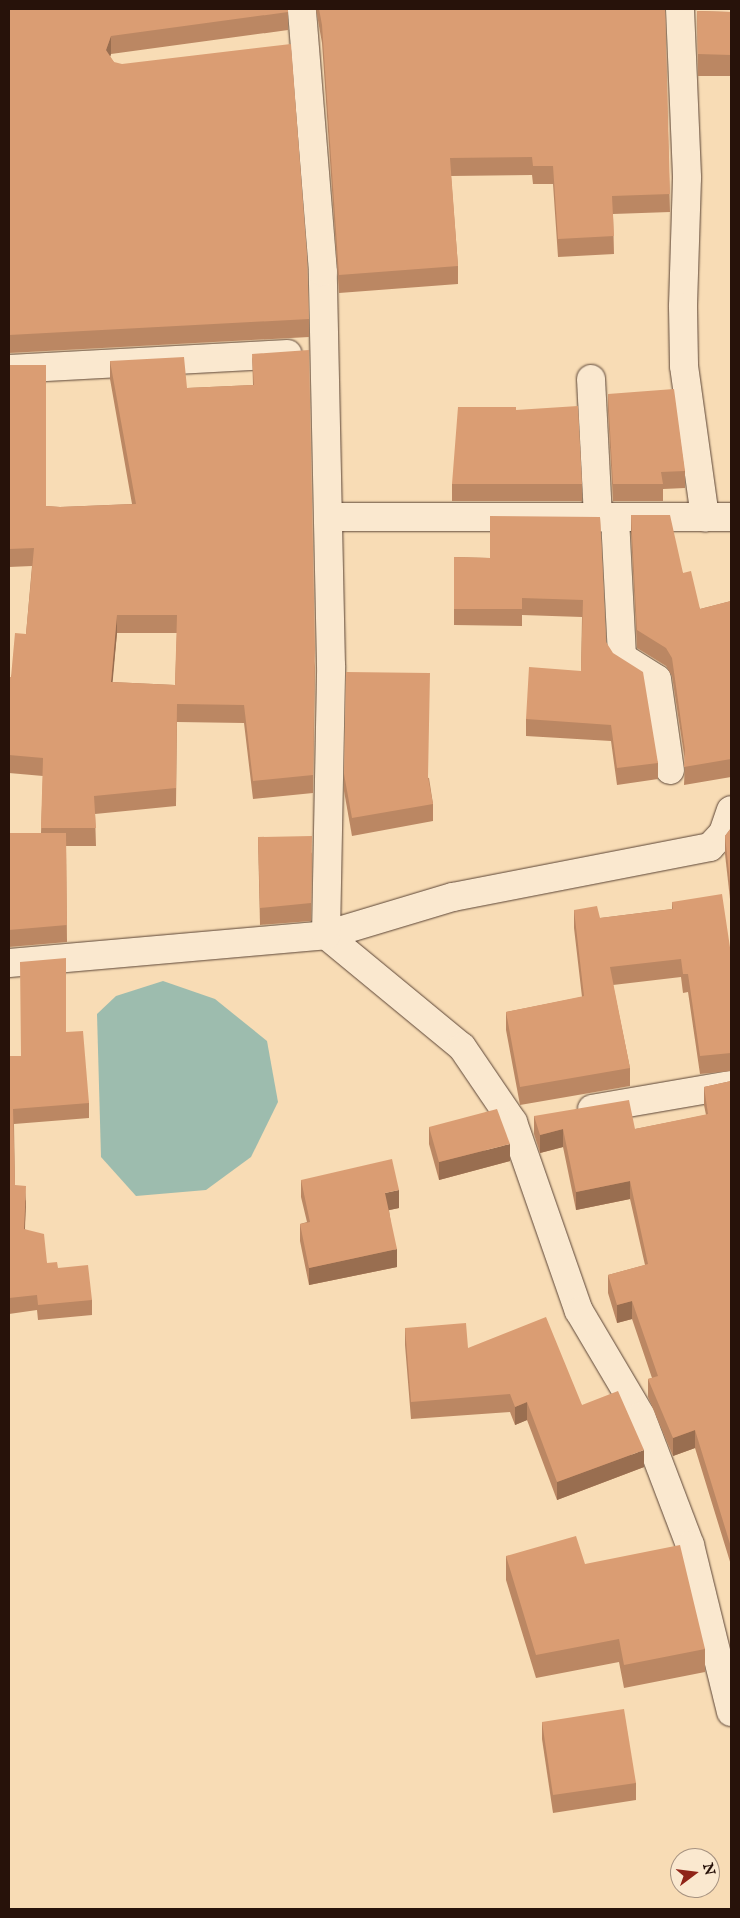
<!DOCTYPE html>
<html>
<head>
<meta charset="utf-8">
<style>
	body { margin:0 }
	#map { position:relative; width:740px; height:1918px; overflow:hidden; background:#f8dcb5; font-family:"IM FELL English",serif }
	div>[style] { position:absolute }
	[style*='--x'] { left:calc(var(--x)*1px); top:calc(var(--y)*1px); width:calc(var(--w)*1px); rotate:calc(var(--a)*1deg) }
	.water>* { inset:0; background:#9dbcae }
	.roads { filter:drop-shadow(0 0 1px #5b4435) drop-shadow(0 0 1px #5b4435) }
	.street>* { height:28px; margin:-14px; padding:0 14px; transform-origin:14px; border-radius:14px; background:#fae8cf }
	.wall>* { inset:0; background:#bb8763 }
	.shaded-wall>* { inset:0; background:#996e50 }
	.building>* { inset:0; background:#da9d73 }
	span { translate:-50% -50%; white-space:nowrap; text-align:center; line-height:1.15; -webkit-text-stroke:4.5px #fae8cf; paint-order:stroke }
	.frame { position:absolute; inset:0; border:10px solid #27120a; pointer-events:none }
	.north { position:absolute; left:670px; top:1848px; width:50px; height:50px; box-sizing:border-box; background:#fae8cf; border:1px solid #a69280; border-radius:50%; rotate:75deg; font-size:14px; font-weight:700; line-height:20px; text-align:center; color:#27120a }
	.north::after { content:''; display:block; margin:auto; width:18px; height:22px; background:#8f2418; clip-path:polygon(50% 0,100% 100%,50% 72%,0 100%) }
</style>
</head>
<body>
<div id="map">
	<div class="water">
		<i style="clip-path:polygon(163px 981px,215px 999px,267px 1041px,278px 1102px,251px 1157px,206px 1190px,136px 1196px,101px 1157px,97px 1014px,116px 996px)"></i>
	</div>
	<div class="roads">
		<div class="street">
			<i style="--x:680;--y:9;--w:169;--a:87.6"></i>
			<i style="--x:687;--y:178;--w:129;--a:91.8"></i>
			<i style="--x:683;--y:307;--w:59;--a:89"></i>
			<i style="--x:684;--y:366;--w:153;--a:82.1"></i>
			<i style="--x:9;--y:369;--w:279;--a:-3.1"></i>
			<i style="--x:591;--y:379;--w:139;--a:87.1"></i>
			<i style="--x:328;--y:517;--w:403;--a:0"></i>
			<i style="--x:615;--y:518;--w:139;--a:87.1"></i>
			<i style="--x:622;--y:657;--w:41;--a:32.2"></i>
			<i style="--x:657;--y:679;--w:92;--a:81.9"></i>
			<i style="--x:326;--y:935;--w:176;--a:39.5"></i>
			<i style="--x:462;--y:1047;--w:91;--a:55.8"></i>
			<i style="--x:513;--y:1122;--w:200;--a:70.8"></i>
			<i style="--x:579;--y:1311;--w:122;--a:59.4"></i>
			<i style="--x:641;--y:1416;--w:138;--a:69.2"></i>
			<i style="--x:690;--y:1545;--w:172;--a:76.2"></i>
			<i style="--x:326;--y:935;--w:133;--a:-16.7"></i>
			<i style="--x:453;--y:897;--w:262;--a:-11"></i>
			<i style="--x:710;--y:847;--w:19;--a:-47"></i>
			<i style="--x:723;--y:833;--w:24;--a:-71"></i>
			<i style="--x:9;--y:963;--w:318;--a:-5"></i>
			<i style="--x:326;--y:935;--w:269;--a:-88.9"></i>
			<i style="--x:331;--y:666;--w:394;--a:-91.2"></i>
			<i style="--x:323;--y:272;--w:264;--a:-94.6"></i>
			<i style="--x:592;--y:1109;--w:141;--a:-9.8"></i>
		</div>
	</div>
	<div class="wall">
		<i style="clip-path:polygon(9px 9px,288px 9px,288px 30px,111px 54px,110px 57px,309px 319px,309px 337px,9px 353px)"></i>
		<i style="clip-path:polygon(316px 9px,665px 9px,670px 212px,613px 214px,614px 254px,558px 257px,553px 184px,533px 184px,532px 175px,451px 176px,458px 266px,458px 284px,339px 293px,322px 43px)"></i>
		<i style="clip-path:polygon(697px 11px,731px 12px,731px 76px,698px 76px)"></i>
		<i style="clip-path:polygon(evenodd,252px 354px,315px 666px,313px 793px,253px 799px,244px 723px,177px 722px,176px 806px,95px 814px,96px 846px,66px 846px,67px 942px,9px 947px,9px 833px,41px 833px,43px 776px,9px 773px,9px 677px,11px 677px,26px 634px,32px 566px,9px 567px,9px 365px,46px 506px,60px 507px,132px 504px,110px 379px,110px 361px,187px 388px,253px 385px,252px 354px,117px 633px,177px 633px,175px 685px,112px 682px,117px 633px)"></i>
		<i style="clip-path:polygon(608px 394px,685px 471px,685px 488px,663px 489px,663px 501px,613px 501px,608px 411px)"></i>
		<i style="clip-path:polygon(452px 484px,582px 484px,582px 501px,452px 501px)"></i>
		<i style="clip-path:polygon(631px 515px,683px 573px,700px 609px,731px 601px,731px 777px,684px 785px,685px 761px,672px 676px,666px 666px,637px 648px,631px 533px)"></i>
		<i style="clip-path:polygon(600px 517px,606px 642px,658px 763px,658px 779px,617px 785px,611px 741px,526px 736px,526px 719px,581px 671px,582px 617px,522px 615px,522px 626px,454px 625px,454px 557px,490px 558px)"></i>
		<i style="clip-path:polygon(344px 774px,429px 778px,433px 804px,433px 821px,352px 836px,344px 791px)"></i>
		<i style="clip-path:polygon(731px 828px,731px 908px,725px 854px,725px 836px)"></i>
		<i style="clip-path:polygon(258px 837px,312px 853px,311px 921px,260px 925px)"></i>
		<i style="clip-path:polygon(672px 902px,731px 954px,731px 1071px,700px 1074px,688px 992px,683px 993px,681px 977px,613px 985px,630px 1068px,630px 1086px,520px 1105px,506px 1030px,506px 1012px,582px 997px,574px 928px,574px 910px,600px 918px,672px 909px)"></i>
		<i style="clip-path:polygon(66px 1032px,89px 1103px,89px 1118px,14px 1124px,15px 1185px,26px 1201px,25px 1229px,47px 1263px,58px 1268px,92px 1300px,92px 1315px,38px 1320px,37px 1310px,9px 1314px,9px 1056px,21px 1056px)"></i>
		<i style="clip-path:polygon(731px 1081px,731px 1565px,695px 1448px,673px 1456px,648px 1397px,648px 1379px,652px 1378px,632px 1319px,617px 1323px,608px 1293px,608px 1275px,645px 1265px,630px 1199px,576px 1210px,563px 1147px,540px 1153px,534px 1134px,534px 1116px,635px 1129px,706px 1115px,704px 1105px,704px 1087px)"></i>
		<i style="clip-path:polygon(429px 1127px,510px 1161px,439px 1180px,429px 1144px)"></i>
		<i style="clip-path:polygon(301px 1180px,399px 1208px,389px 1210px,397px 1267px,309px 1285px,300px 1241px,300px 1224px,307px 1222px,301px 1197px)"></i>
		<i style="clip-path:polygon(405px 1328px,468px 1348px,582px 1405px,644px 1467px,557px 1500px,527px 1420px,515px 1425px,510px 1412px,411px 1419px,405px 1345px)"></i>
		<i style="clip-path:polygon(506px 1556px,585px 1564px,705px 1649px,705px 1672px,624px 1688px,619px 1662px,536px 1678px,506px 1580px)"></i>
		<i style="clip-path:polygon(542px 1722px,636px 1783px,636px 1800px,553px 1813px,542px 1739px)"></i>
	</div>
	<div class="shaded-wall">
		<i style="clip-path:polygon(111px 36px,111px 54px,106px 68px,106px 50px)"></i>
		<i style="clip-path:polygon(117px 615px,117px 633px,111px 700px,111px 682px)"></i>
		<i style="clip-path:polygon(563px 1129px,563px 1147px,540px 1153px,540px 1135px)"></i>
		<i style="clip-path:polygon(510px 1144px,510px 1161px,439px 1180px,439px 1162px)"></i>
		<i style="clip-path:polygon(630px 1181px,630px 1199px,576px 1210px,576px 1192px)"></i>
		<i style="clip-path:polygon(26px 1186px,26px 1201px,24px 1244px,24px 1229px)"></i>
		<i style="clip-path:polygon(399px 1190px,399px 1208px,385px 1211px,385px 1193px)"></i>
		<i style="clip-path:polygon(397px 1249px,397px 1267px,309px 1285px,309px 1268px)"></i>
		<i style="clip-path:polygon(632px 1301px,632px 1319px,617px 1323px,617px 1305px)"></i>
		<i style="clip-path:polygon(527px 1402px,527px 1420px,515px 1425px,515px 1407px)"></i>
		<i style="clip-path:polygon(695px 1430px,695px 1448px,673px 1456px,673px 1438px)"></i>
		<i style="clip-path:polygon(644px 1450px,644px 1467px,557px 1500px,557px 1482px)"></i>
	</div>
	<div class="building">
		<i style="clip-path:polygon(9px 9px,288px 9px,288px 12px,111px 36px,106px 50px,114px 62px,122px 64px,291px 44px,307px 255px,309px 319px,9px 335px)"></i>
		<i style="clip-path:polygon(319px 9px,665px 9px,670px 194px,612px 196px,614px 236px,558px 239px,553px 166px,533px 166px,532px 157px,450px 158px,458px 266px,339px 275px,322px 25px)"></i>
		<i style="clip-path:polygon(697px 11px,731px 12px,731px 55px,698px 54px)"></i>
		<i style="clip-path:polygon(evenodd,309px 350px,315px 648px,313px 775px,253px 781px,244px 705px,177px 704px,176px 788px,94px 796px,96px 828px,41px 828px,43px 758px,9px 755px,9px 677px,11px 677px,15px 633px,26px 634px,34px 548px,9px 549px,9px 365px,46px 365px,46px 506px,60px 507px,136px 504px,110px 361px,184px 357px,187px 388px,254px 385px,252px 354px,309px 350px,117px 615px,177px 615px,175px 685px,111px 682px,117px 615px)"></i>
		<i style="clip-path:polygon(674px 389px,685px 471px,661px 472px,663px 484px,613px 484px,608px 394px)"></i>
		<i style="clip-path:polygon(578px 406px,582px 484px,452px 484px,458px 407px,516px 407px,516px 410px)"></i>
		<i style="clip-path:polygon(631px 515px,670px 515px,683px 573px,691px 571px,700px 609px,731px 601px,731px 759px,684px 767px,685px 750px,672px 658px,666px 648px,637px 630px)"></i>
		<i style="clip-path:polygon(490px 516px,600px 517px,606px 642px,613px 653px,643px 672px,658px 763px,617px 768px,611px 725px,526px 719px,529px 667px,581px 671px,583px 600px,522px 598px,522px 609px,454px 609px,454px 557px,490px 558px)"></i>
		<i style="clip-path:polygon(346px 672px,430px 673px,428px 777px,433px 804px,352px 818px,344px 774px)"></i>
		<i style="clip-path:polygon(731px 828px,731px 891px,725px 836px)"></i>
		<i style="clip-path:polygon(9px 833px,66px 833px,67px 925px,9px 930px)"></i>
		<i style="clip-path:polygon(312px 836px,311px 903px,260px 908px,258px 837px)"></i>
		<i style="clip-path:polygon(722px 894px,731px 954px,731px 1053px,700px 1056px,688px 974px,683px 974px,681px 959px,610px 967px,630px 1068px,520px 1087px,506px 1012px,584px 996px,574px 910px,597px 906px,600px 918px,673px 909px,672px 902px)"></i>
		<i style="clip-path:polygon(66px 958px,66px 1032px,83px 1031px,89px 1103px,13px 1109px,15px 1185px,26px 1186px,24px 1229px,44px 1234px,47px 1263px,57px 1262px,58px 1268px,88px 1265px,92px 1300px,38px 1305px,37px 1295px,9px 1298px,9px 1056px,21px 1056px,20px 962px)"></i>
		<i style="clip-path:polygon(731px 1081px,731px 1547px,695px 1430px,673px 1438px,648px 1379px,658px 1376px,632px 1301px,617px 1305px,608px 1275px,648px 1264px,630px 1181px,576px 1192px,563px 1129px,540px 1135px,534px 1116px,629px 1100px,635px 1129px,708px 1114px,704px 1087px)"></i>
		<i style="clip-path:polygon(497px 1109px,510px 1144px,439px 1162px,429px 1127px)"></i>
		<i style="clip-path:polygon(392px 1159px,399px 1190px,385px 1193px,397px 1249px,309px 1268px,300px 1224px,310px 1222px,301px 1180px)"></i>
		<i style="clip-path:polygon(546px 1317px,582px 1405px,618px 1391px,644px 1450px,557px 1482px,527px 1402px,515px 1407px,510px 1394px,411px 1402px,405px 1328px,466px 1323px,468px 1348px)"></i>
		<i style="clip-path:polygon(576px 1536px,585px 1564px,680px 1545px,705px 1649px,624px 1665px,619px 1639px,536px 1655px,506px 1556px)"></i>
		<i style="clip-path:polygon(624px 1709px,636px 1783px,553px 1795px,542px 1722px)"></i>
	</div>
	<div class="frame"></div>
	<div class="north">N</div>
</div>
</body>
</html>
